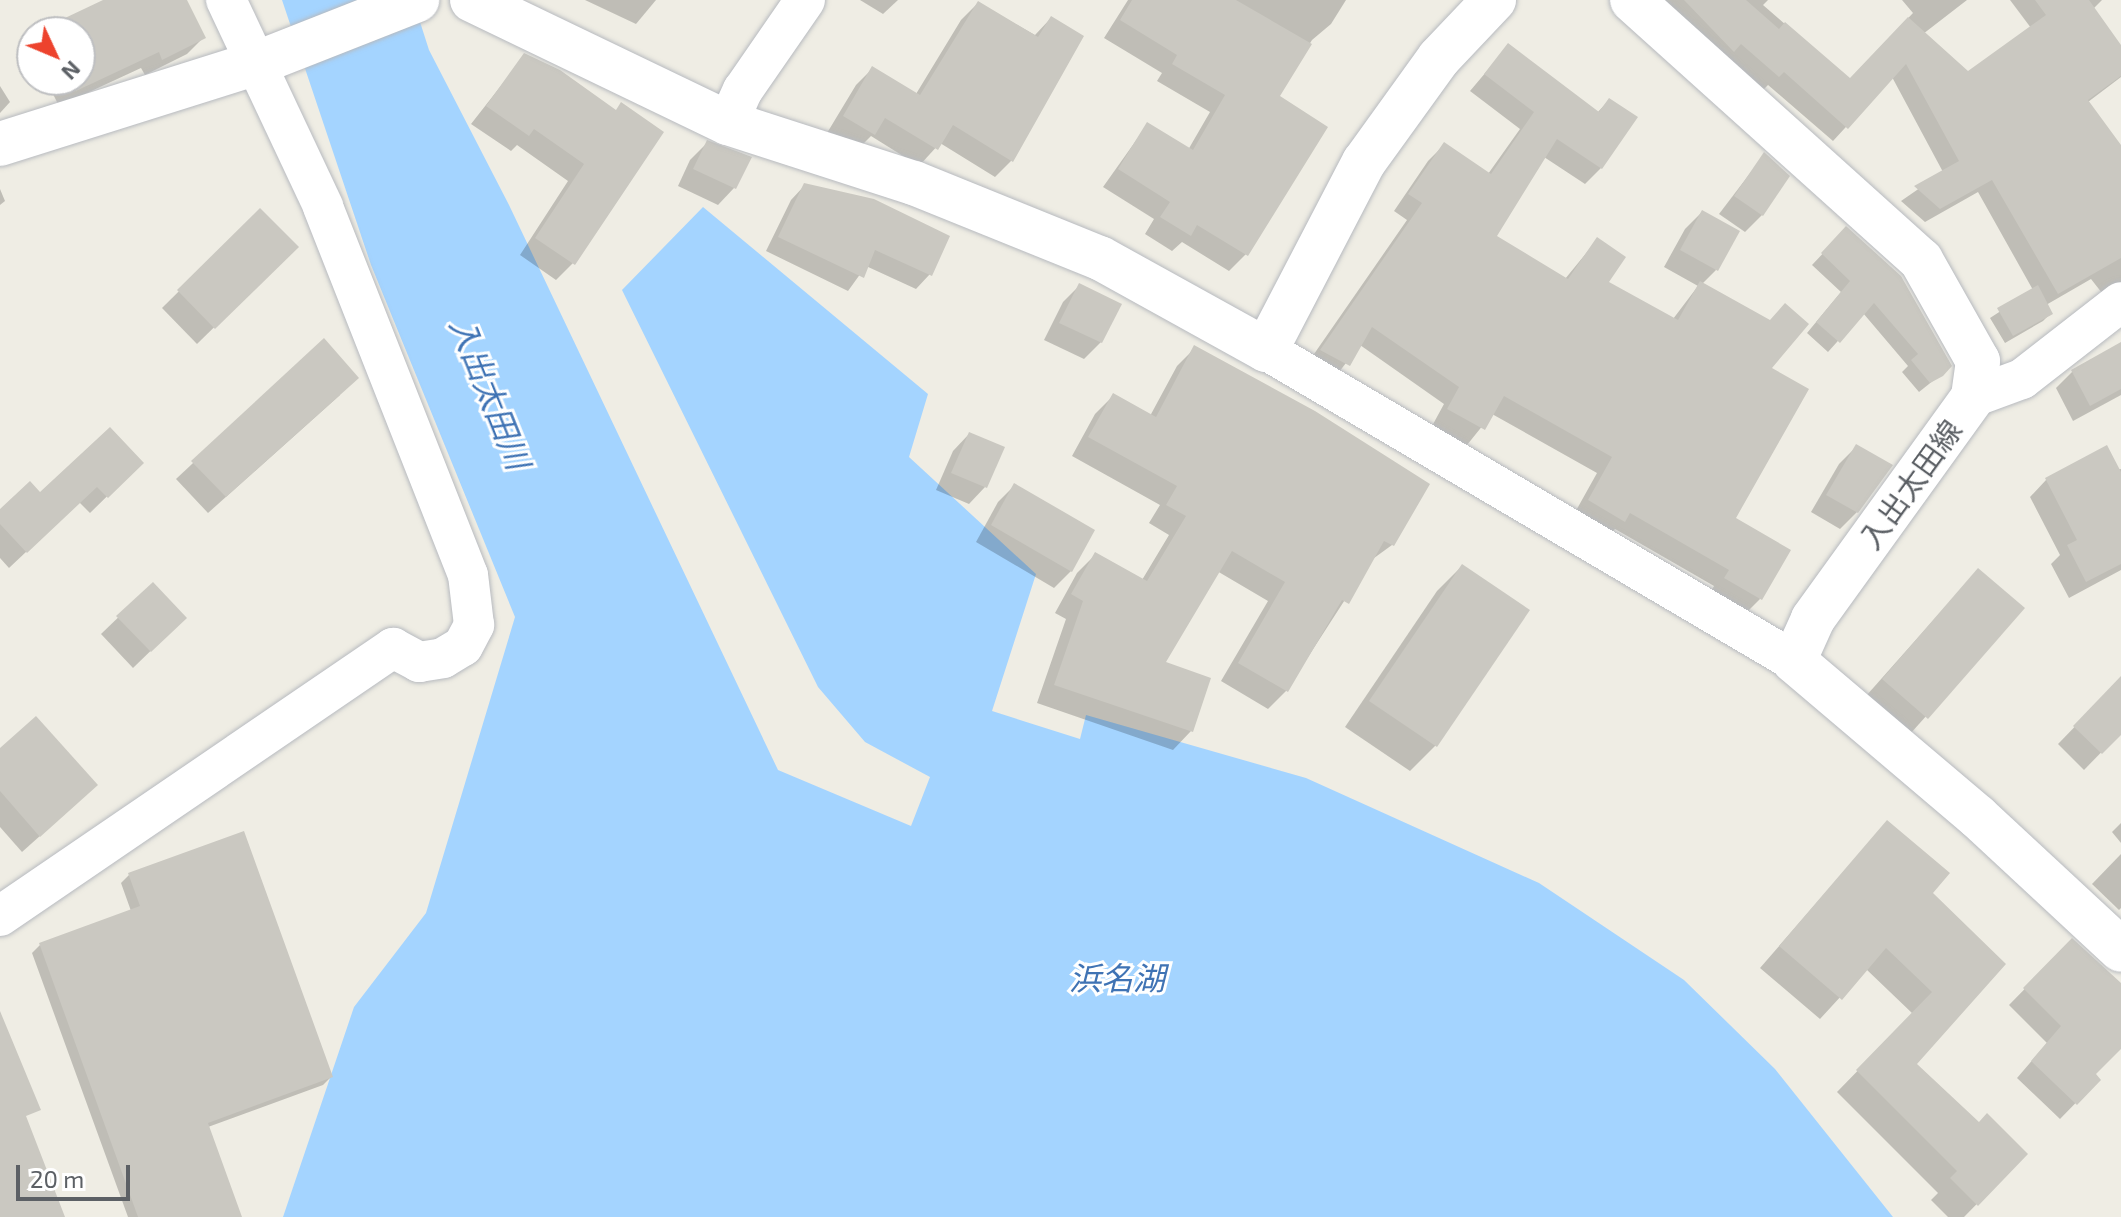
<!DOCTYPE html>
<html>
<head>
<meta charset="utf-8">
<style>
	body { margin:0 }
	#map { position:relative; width:2121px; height:1217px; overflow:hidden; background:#efede4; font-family:"Exo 2","Noto Sans JP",sans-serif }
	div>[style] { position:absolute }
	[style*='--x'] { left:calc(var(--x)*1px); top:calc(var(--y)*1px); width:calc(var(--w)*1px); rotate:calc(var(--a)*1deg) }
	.water>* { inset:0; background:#a4d4ff }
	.shadow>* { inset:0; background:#0003 }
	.building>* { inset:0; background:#cac8c1 }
	.roads { filter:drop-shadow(0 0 2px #b7babf) drop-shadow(0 0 2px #b7babf) }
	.street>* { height:40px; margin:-20px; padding:0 20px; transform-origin:20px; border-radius:20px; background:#fff }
	.secondary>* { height:44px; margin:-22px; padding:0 22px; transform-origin:22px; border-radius:22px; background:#fff }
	span { translate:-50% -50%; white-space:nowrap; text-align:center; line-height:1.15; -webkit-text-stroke:6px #fff; paint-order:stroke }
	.street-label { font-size:30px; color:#5c6065 }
	.water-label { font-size:32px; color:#3f73b4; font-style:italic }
	.north { position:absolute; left:16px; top:16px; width:80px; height:80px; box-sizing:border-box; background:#fff; border:2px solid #bebfc1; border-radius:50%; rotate:134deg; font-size:22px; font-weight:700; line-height:32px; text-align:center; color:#5c6065 }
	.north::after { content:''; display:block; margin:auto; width:28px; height:36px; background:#ed432d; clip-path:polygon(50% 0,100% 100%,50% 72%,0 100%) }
	.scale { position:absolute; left:16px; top:1165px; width:114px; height:36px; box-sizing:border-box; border:4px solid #5c6065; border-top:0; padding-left:10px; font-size:24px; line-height:28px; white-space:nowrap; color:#5c6065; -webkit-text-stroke:6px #fff; paint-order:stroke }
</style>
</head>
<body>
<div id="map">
	<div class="water">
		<i style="clip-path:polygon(282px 0,413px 0,429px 50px,509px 205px,778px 770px,911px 826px,930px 777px,865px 742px,818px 687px,622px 290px,703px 207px,928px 394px,909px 457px,1036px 574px,992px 711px,1080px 739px,1086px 715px,1306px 778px,1539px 883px,1684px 980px,1775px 1069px,1893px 1217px,283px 1217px,354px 1007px,426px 913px,515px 617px,371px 265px)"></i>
	</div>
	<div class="shadow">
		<i style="clip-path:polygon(107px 0,185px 0,203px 38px,187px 54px,145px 75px,141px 68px,59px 106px,46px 80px,80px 80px,80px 32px,43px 32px)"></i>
		<i style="clip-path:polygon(585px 0,656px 0,636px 24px)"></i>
		<i style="clip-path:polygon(860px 0,898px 0,883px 14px)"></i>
		<i style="clip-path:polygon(1128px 0,1346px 0,1331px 24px,1312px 40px,1277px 97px,1246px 254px,1229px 271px,1182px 242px,1172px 251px,1145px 234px,1154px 219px,1103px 187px,1147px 125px,1188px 150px,1210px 112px,1157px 81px,1162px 73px,1104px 38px)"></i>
		<i style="clip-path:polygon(1654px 0,1768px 0,1763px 5px,1849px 80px,1913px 13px,1902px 0,1967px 0,1923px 34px,1968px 74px,2031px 28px,2010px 0,2102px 0,2093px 9px,2121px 48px,2121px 77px,2088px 102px,2121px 148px,2121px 284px,2102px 293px,2091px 279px,2046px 305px,2051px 313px,2043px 321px,2005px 343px,1990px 318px,2033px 290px,1978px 192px,1925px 222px,1901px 201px,1943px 172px,1892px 77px,1833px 141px,1768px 85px,1763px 90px)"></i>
		<i style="clip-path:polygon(978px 3px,1035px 35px,1051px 18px,1012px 160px,995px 177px,940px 143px,919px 166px,871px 136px,856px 151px,827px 133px,856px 85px,873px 68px,916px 94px,961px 20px)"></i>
		<i style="clip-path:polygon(1508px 46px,1597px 113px,1609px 100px,1601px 168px,1585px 184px,1544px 157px,1494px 236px,1565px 279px,1597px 240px,1606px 282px,1673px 319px,1698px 286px,1664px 267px,1685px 229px,1702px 212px,1716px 270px,1702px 284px,1769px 369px,1734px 519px,1760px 599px,1744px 615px,1709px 595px,1714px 586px,1615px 529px,1608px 536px,1573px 516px,1597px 473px,1492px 414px,1467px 445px,1432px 426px,1444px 404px,1360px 345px,1332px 381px,1305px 367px,1407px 220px,1394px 211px,1428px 161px,1444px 145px,1488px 174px,1520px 129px,1470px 91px)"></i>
		<i style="clip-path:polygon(525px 55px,615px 111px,573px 263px,556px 280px,520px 255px,568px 181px,517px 145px,511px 151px,471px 124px)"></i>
		<i style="clip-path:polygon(0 86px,10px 102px,0 113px)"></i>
		<i style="clip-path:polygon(707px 143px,749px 158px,734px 188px,718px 205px,678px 186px,690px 160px)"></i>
		<i style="clip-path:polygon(1764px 155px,1762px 215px,1745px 232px,1719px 214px)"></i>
		<i style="clip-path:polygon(805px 185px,930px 274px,916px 289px,866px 266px,848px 291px,766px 251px,791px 200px)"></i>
		<i style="clip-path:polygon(0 189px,5px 201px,0 205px)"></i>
		<i style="clip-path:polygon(260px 211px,296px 247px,197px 344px,162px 308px)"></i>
		<i style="clip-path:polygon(1846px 229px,1949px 368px,1919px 392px,1902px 372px,1908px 366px,1863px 313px,1828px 352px,1807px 333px,1841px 292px,1812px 265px)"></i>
		<i style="clip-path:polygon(1079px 286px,1101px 342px,1084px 359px,1044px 340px,1063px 302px)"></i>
		<i style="clip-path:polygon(323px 341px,340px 395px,208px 513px,176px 479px)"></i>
		<i style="clip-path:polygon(2121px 345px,2121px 395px,2073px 421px,2056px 388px,2072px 372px)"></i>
		<i style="clip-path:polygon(1195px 348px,1427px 484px,1392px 545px,1370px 561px,1286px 691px,1268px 709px,1221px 681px,1268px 601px,1217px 571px,1163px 664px,1209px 679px,1191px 731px,1173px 750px,1037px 703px,1066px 619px,1055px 613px,1077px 573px,1095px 555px,1142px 580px,1169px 535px,1149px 523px,1160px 505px,1072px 456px,1095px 414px,1113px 396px,1150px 416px,1177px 366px)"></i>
		<i style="clip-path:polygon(969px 434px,985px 487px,969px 504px,936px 490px,953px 451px)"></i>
		<i style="clip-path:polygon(1856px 447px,1857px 512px,1840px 529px,1811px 512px,1839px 464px)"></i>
		<i style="clip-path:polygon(141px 463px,90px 513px,79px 502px,9px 568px,0 558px,0 512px)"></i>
		<i style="clip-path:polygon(2121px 469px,2121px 570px,2069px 598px,2051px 564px,2060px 555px,2030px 497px,2046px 480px)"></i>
		<i style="clip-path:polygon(1015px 485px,1071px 571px,1054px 588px,976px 542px,998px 502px)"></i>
		<i style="clip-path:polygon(1462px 566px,1527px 611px,1435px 746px,1410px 771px,1345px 727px,1437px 591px)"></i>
		<i style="clip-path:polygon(1978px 570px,2022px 609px,1902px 743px,1858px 705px)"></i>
		<i style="clip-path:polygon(153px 584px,168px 634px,133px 668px,101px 634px)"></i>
		<i style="clip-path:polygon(2121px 679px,2121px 732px,2084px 770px,2058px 744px)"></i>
		<i style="clip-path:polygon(0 751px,78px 802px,22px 852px,0 827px)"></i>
		<i style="clip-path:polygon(1887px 822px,1930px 893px,2004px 964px,1914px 1064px,1979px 1124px,2026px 1154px,1964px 1217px,1948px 1217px,1931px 1200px,1938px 1193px,1837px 1092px,1913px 1014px,1866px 969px,1820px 1019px,1760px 968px)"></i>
		<i style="clip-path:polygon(2121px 823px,2121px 843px,2112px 832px)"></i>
		<i style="clip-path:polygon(2121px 854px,2121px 908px,2119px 910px,2092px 884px)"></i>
		<i style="clip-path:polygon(129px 875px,331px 1077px,323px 1085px,208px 1127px,240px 1217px,128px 1217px,32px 953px,40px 945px,131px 911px,121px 883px)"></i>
		<i style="clip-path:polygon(2072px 941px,2121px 987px,2121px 1046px,2093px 1074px,2098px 1080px,2060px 1119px,2017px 1078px,2047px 1043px,2009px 1005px)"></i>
	</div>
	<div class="building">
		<i style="clip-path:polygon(103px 0,187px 0,206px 38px,162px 60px,159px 52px,76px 91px,71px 80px,80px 80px,80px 32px,48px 32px,46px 27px)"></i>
		<i style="clip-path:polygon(1132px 0,1236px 0,1312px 44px,1280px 96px,1328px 127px,1248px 256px,1197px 225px,1191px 236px,1160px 217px,1170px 202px,1118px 169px,1147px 122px,1193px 150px,1225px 95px,1172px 64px,1177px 55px,1120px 20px)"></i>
		<i style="clip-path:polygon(1684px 0,1746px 0,1779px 29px,1785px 22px,1850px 78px,1908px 17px,1968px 71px,2046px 15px,2035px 0,2089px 0,2121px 45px,2121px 76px,2088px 100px,2121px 145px,2121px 258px,2058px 294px,1992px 180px,1940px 209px,1914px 186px,1959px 161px,1906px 64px,1848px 129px,1784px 72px,1779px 77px,1741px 44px,1734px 52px)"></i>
		<i style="clip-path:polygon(978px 1px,1038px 37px,1051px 16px,1084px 36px,1013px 162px,953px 125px,938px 150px,885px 118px,875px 135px,843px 116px,872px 66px,920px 95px)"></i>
		<i style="clip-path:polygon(1508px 43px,1599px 112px,1609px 98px,1638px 117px,1602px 169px,1557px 139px,1497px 236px,1568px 279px,1597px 237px,1626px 257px,1609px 282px,1678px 320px,1700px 281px,1770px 320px,1785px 303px,1809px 324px,1772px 368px,1809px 389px,1736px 518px,1791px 550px,1762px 600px,1724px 578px,1729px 570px,1630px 513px,1625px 522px,1588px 500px,1612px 457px,1504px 396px,1485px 430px,1447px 409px,1459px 387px,1372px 327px,1350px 366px,1320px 350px,1422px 203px,1408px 194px,1444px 142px,1491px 174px,1534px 112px,1484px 74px)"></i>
		<i style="clip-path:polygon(524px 53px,560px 70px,616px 110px,621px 102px,664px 132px,575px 265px,535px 238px,584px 164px,534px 129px,529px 136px,486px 106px)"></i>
		<i style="clip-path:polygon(707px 140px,752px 157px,736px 189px,693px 169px)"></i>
		<i style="clip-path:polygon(1764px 152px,1790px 176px,1763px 216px,1734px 196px)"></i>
		<i style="clip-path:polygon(804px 183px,874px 199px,950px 236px,932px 276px,875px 250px,864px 278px,778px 237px)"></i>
		<i style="clip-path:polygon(260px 208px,299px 247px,215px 329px,177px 290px)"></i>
		<i style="clip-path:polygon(1702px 210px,1740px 231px,1718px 271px,1680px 250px)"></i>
		<i style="clip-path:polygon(1846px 226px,1901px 276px,1952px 366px,1943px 376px,1930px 383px,1911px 360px,1918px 354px,1874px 303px,1840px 343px,1816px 322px,1850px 281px,1821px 253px)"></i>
		<i style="clip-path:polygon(1079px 283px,1122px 304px,1102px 343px,1059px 323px)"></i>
		<i style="clip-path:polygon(2038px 285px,2053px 314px,2013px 336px,1997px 308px)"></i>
		<i style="clip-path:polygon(324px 338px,359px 378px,226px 497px,191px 461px)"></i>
		<i style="clip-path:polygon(2121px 342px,2121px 389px,2090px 406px,2071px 370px)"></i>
		<i style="clip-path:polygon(1194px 345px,1315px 411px,1430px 484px,1394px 546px,1384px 541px,1349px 604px,1342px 600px,1288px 692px,1238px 663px,1285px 582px,1232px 551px,1166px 662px,1211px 678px,1193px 732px,1054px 685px,1083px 601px,1071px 594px,1095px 552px,1147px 581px,1186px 516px,1166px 505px,1177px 486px,1088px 437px,1113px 393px,1156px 417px)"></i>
		<i style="clip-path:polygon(110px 427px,144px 463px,108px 498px,97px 487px,27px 553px,0 524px,0 509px,30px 481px,40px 492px)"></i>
		<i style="clip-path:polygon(969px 432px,1005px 447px,987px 488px,951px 473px)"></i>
		<i style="clip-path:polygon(1856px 444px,1893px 465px,1858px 513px,1826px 495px)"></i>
		<i style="clip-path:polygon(2107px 445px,2121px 472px,2121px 564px,2086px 582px,2067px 545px,2077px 540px,2045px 478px)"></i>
		<i style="clip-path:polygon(1014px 483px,1095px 530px,1072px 572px,991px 525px)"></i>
		<i style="clip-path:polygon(1462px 564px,1530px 610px,1437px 747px,1369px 701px)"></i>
		<i style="clip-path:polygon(1978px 568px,2025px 608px,1928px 719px,1882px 679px)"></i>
		<i style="clip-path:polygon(153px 582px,187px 618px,151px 652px,116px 616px)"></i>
		<i style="clip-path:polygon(2121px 676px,2121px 735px,2102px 754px,2073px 726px)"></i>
		<i style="clip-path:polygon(36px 716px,98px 785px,40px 837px,0 791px,0 748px)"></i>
		<i style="clip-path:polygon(1887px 820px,1950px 873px,1933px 893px,2006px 964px,1917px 1064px,1979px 1122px,1987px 1113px,2028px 1154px,1978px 1206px,1950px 1178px,1957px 1171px,1856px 1070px,1932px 992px,1886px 948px,1842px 1000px,1779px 946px)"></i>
		<i style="clip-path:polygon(244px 831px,333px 1077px,208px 1123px,242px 1217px,138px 1217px,39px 943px,140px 906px,128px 873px)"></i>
		<i style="clip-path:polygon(2072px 938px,2121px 983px,2121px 1049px,2096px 1074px,2101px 1080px,2077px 1105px,2031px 1061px,2061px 1026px,2023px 988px)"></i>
		<i style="clip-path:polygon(0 1011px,41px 1110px,26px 1116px,65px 1217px,0 1217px)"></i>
	</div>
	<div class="roads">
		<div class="street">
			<i style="--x:728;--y:123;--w:36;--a:-66"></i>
			<i style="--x:743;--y:90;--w:109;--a:-55.4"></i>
			<i style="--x:1266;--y:350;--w:613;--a:30.5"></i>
			<i style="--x:1973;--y:397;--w:52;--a:-20.2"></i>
			<i style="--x:2022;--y:379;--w:125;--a:-37.9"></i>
			<i style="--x:0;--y:916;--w:476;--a:-34.3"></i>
			<i style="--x:393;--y:648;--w:30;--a:28"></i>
			<i style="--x:419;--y:662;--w:24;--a:-9"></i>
			<i style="--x:443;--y:658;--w:23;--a:-31"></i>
			<i style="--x:463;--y:646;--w:24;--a:-62"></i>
			<i style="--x:474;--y:625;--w:50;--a:-96.8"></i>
			<i style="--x:468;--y:575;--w:396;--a:-111.5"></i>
			<i style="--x:323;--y:206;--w:228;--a:-115.2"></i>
		</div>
		<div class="secondary">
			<i style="--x:472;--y:0;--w:284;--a:25.7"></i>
			<i style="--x:728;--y:123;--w:195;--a:17.9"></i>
			<i style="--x:914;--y:183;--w:201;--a:22"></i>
			<i style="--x:1100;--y:258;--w:190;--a:29"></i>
			<i style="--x:1266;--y:350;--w:212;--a:-62.5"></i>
			<i style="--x:1364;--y:162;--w:128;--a:-54.2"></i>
			<i style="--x:1439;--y:58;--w:80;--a:-46.5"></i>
			<i style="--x:1632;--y:0;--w:389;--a:42"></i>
			<i style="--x:1921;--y:260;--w:116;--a:60.6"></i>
			<i style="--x:1978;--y:361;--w:36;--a:98"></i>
			<i style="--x:1973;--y:397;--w:274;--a:125.8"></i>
			<i style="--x:1813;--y:619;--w:46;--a:114.3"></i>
			<i style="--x:1794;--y:661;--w:241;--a:40.3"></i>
			<i style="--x:1978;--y:817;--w:195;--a:42.9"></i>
			<i style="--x:0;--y:144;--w:273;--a:-17.5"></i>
			<i style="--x:260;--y:62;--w:169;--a:-21.5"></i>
		</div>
	</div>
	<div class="street-label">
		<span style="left:1910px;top:484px;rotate:-54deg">入出太田線</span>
	</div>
	<div class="water-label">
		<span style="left:491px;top:393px;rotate:68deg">入出太田川</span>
		<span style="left:1117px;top:977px">浜名湖</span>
	</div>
	<div class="north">N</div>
	<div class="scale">20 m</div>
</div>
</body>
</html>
